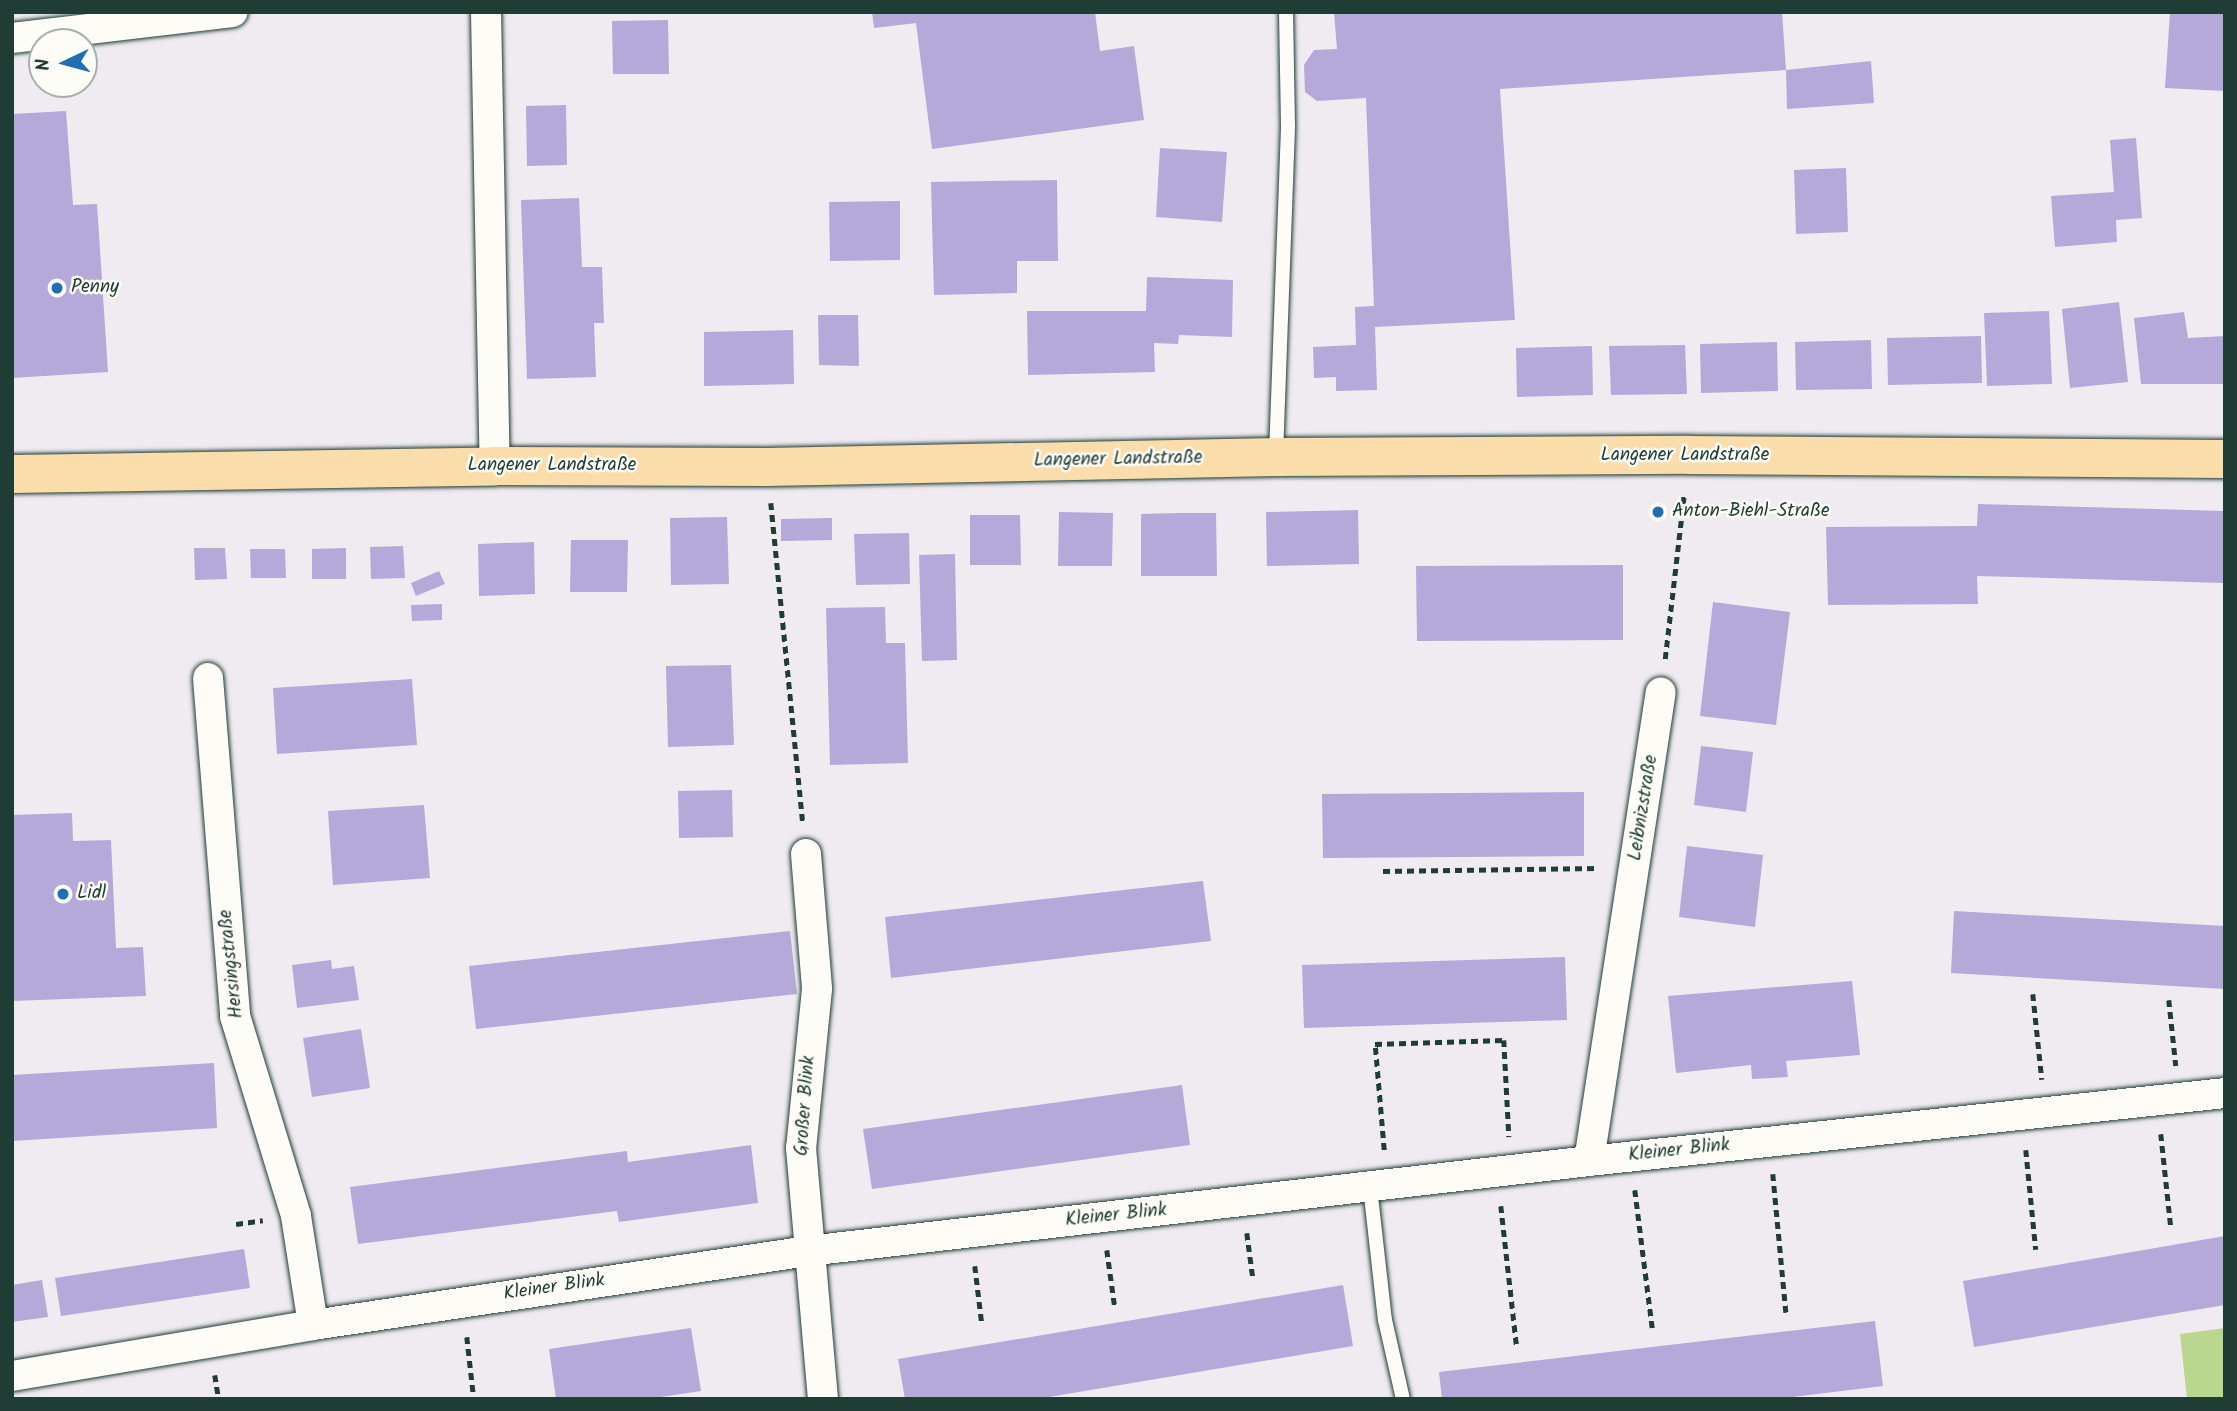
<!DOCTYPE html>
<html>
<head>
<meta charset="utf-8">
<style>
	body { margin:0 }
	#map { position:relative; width:2237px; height:1411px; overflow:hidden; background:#efebf1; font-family:Kalam,sans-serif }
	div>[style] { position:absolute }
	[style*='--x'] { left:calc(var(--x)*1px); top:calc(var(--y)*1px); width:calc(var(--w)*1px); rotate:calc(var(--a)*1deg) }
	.green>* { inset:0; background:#b9d78f }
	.building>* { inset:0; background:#b5a9da }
	.path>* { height:4.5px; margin-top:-2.25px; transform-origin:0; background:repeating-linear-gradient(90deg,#1f3d34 0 7px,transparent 0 12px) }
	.roads { filter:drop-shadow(0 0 2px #1f3d34) drop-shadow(0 0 2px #1f3d34) }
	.service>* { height:14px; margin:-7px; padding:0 7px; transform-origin:7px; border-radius:7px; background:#fdfcf7 }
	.minor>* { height:30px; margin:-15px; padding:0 15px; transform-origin:15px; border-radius:15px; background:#fdfcf7 }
	.primary>* { height:38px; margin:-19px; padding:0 19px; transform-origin:19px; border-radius:19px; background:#fbddab }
	.dots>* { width:19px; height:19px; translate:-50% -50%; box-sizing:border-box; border:4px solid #fdfcf7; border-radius:50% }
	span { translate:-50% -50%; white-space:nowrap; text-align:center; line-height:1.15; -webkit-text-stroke:5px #fdfcf7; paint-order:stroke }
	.poi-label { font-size:19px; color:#1f3d34 }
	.left { translate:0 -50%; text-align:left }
	.street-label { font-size:19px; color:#1f3d34 }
	.frame { position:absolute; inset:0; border:14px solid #1f3d34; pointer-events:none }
	.north { position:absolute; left:28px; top:28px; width:70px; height:70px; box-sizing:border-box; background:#fdfcf7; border:2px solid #a4b0a9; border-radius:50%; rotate:265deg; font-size:19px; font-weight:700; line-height:28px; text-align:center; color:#1f3d34 }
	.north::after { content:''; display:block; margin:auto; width:24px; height:32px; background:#1f6fb2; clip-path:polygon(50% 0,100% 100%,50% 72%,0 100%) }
</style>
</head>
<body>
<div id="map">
	<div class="green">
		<i style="clip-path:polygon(2225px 1328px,2225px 1399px,2187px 1399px,2180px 1334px)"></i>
	</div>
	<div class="building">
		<i style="clip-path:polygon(872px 12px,1095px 12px,1100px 51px,1134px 46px,1144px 120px,932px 149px,916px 23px,874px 28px)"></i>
		<i style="clip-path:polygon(1334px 12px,1782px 12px,1786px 70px,1500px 89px,1515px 320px,1375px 327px,1377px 390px,1336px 391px,1336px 377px,1314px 378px,1313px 347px,1356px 345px,1355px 307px,1374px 306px,1366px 98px,1317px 101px,1305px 92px,1304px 65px,1314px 50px,1337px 49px)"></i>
		<i style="clip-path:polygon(2170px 12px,2225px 12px,2225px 91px,2165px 88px)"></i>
		<i style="clip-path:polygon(668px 20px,669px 74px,613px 74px,612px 21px)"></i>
		<i style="clip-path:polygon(1871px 61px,1874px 103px,1787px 109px,1786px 70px)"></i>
		<i style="clip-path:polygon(566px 105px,567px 165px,527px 166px,526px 106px)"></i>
		<i style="clip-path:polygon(66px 111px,73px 205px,97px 204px,108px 372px,12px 378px,12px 114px)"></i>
		<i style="clip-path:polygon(2136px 138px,2142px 218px,2116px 220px,2117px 242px,2055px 247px,2051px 196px,2114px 192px,2110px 140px)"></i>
		<i style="clip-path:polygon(1160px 148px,1227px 152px,1222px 222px,1156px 217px)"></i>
		<i style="clip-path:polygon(1846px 168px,1848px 232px,1796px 234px,1794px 170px)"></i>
		<i style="clip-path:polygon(1057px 180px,1058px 261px,1017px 261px,1017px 293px,934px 295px,931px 182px)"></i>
		<i style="clip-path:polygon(579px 198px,582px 267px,602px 267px,604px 323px,594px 323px,596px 377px,527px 379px,521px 200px)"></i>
		<i style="clip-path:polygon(900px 201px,900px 260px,830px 261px,829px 202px)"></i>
		<i style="clip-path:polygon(1147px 277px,1233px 280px,1232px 337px,1179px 335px,1178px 344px,1154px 343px,1155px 372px,1028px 375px,1027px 311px,1146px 311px)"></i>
		<i style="clip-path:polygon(2119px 302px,2128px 382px,2070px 388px,2062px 309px)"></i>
		<i style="clip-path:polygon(2049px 311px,2052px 384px,1987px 386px,1984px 313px)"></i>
		<i style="clip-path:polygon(2184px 312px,2188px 338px,2225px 336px,2225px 384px,2141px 384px,2134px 318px)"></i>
		<i style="clip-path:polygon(818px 315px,858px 315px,859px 366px,819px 365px)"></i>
		<i style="clip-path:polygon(793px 330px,794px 384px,704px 386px,704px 332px)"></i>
		<i style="clip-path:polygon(1981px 336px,1982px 383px,1888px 385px,1887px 338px)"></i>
		<i style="clip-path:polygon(1871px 340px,1872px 389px,1796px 390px,1795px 342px)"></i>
		<i style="clip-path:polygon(1777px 342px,1778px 391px,1701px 393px,1700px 344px)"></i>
		<i style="clip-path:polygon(1685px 345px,1687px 394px,1611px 395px,1609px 346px)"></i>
		<i style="clip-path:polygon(1592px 346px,1593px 395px,1517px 397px,1516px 348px)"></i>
		<i style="clip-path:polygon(1978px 504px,2225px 511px,2225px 583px,1977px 576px,1978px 604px,1828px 605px,1826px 527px,1977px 526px)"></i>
		<i style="clip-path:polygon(1358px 510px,1359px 564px,1267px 566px,1266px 512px)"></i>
		<i style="clip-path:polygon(1059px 512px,1113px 513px,1112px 566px,1058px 566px)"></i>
		<i style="clip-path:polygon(1179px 513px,1216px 513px,1217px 576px,1141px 576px,1141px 514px)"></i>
		<i style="clip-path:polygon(970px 515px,1020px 515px,1021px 565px,970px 565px)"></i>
		<i style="clip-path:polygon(727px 517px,729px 584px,671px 585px,670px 518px)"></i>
		<i style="clip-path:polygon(832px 518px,832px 540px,781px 541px,781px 519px)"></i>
		<i style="clip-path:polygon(909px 533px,910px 584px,856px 585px,854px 534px)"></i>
		<i style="clip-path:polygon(571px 540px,628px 540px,627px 592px,570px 592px)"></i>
		<i style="clip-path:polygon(534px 542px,535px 594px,479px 596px,478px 544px)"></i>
		<i style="clip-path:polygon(403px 546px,405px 578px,371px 579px,370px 547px)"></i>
		<i style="clip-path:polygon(194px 548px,225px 548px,227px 579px,195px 580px)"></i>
		<i style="clip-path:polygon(346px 548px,346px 579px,312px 579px,312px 549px)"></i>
		<i style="clip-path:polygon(250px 549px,285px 549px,286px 578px,251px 578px)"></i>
		<i style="clip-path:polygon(955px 554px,957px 660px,922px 661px,919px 555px)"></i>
		<i style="clip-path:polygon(1623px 565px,1623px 640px,1417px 641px,1416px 566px)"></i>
		<i style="clip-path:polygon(439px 571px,445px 584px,416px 596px,411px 583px)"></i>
		<i style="clip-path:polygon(1713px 602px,1790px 612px,1776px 725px,1700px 716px)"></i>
		<i style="clip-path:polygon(442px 604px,442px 620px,412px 621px,411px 605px)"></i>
		<i style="clip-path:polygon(885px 607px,886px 643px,905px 643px,908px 763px,830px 765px,826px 608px)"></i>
		<i style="clip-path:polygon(731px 665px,734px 745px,668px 747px,666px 666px)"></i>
		<i style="clip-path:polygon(412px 679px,417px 745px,277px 754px,273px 688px)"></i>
		<i style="clip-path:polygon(1701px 746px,1753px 752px,1746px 812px,1694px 805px)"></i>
		<i style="clip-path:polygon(732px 790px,733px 837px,679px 838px,678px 791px)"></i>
		<i style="clip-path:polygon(1584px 792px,1584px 856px,1323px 858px,1322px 794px)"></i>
		<i style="clip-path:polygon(424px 805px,430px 878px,333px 885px,328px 811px)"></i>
		<i style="clip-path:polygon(72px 813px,73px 841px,111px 840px,116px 948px,143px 947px,146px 996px,12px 1001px,12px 815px)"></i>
		<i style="clip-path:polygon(1687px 846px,1763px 855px,1755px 927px,1679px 917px)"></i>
		<i style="clip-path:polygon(1203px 881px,1211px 941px,891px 978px,885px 917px)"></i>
		<i style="clip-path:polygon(1954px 911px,2225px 926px,2225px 989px,1951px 973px)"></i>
		<i style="clip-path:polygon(790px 931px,797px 994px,476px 1029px,469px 966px)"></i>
		<i style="clip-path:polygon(1565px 957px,1567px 1020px,1304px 1028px,1302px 965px)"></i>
		<i style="clip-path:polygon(331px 960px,332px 969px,354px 966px,359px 1000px,297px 1008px,292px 965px)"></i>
		<i style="clip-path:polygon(1852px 981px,1860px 1055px,1786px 1061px,1788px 1077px,1752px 1079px,1751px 1065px,1676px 1073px,1668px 996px)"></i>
		<i style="clip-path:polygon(361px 1029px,370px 1088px,312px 1097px,303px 1038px)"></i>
		<i style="clip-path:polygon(214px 1063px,217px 1128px,12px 1141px,12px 1075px)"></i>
		<i style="clip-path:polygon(1182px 1085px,1190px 1145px,872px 1189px,863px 1129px)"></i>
		<i style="clip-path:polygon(751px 1145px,758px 1203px,619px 1222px,617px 1211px,358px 1244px,350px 1187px,627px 1151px,628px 1162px)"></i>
		<i style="clip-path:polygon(2225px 1236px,2225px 1305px,1974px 1347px,1963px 1281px)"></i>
		<i style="clip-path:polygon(244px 1249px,250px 1288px,61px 1316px,55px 1278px)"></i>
		<i style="clip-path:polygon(42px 1280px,48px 1317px,12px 1322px,12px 1285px)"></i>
		<i style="clip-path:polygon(1343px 1285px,1353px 1346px,1037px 1399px,905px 1399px,898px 1359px)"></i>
		<i style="clip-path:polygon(1875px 1321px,1883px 1386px,1775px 1399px,1442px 1399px,1439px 1372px)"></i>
		<i style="clip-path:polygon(691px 1328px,701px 1391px,647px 1399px,556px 1399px,549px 1349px)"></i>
	</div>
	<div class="path">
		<i style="--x:771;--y:503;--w:321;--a:84.3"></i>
		<i style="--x:1665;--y:659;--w:166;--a:-83.4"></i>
		<i style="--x:1383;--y:871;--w:216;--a:-0.8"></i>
		<i style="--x:2033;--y:994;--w:86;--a:84"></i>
		<i style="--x:2169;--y:1000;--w:66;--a:83.9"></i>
		<i style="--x:2161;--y:1134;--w:94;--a:83.9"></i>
		<i style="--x:1384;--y:1150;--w:106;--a:-94.9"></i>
		<i style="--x:1375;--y:1044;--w:129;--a:-1.8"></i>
		<i style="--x:1504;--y:1040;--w:97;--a:87"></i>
		<i style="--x:2026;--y:1150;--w:100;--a:84.3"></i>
		<i style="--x:1773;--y:1174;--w:139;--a:84.6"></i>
		<i style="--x:1635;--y:1190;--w:143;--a:82.8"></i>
		<i style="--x:1501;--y:1206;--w:143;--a:83.6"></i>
		<i style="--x:236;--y:1224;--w:27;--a:-8"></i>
		<i style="--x:1247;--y:1233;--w:45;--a:82.4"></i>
		<i style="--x:1107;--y:1250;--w:59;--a:82.1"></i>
		<i style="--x:975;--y:1266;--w:58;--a:83.1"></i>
		<i style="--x:467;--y:1337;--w:62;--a:83.6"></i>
		<i style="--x:215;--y:1375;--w:24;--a:81"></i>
	</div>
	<div class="roads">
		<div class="service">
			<i style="--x:1276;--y:455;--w:329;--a:-87.9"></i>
			<i style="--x:1288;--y:126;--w:114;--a:-91"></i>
			<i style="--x:1370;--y:1187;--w:134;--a:83.6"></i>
			<i style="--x:1385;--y:1320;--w:81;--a:77.2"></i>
		</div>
		<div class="minor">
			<i style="--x:486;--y:12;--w:454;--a:88.9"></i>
			<i style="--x:12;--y:38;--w:222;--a:-6.7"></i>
			<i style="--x:208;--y:678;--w:339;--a:85.4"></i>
			<i style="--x:235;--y:1016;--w:209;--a:73"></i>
			<i style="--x:296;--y:1216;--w:110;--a:81.1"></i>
			<i style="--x:806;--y:854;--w:135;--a:85.3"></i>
			<i style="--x:817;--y:989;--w:160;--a:95.7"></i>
			<i style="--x:801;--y:1148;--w:252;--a:85"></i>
			<i style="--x:1589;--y:1161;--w:474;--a:-81.3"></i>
			<i style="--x:12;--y:1376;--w:305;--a:-9.6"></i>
			<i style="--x:313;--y:1325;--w:501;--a:-8.5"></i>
			<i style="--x:808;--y:1251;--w:786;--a:-6.57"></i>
			<i style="--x:1589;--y:1161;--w:640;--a:-6.1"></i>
		</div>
		<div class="primary">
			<i style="--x:12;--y:474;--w:483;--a:-0.9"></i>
			<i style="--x:495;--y:466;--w:272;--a:0.2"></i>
			<i style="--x:767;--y:467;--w:509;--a:-1.13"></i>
			<i style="--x:1276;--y:457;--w:413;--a:-0.3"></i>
			<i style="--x:1689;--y:455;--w:536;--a:0.43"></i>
		</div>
	</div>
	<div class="dots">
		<i style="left:57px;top:288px;background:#1f6fb2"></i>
		<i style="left:1658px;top:512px;background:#1f6fb2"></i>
		<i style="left:63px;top:894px;background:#1f6fb2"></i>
	</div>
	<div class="poi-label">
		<span class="left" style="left:71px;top:288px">Penny</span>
		<span class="left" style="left:1672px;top:512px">Anton-Biehl-Straße</span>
		<span class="left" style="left:77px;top:894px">Lidl</span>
	</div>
	<div class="street-label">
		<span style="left:1685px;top:456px">Langener Landstraße</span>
		<span style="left:1118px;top:460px;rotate:-1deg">Langener Landstraße</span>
		<span style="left:552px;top:466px">Langener Landstraße</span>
		<span style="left:1644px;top:808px;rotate:-81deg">Leibnizstraße</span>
		<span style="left:232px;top:964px;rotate:-96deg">Hersingstraße</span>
		<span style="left:806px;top:1106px;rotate:-86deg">Großer Blink</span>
		<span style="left:1679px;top:1151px;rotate:-6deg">Kleiner Blink</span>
		<span style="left:1116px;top:1216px;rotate:-6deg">Kleiner Blink</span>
		<span style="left:554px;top:1288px;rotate:-8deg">Kleiner Blink</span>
	</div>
	<div class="frame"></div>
	<div class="north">N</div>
</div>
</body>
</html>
